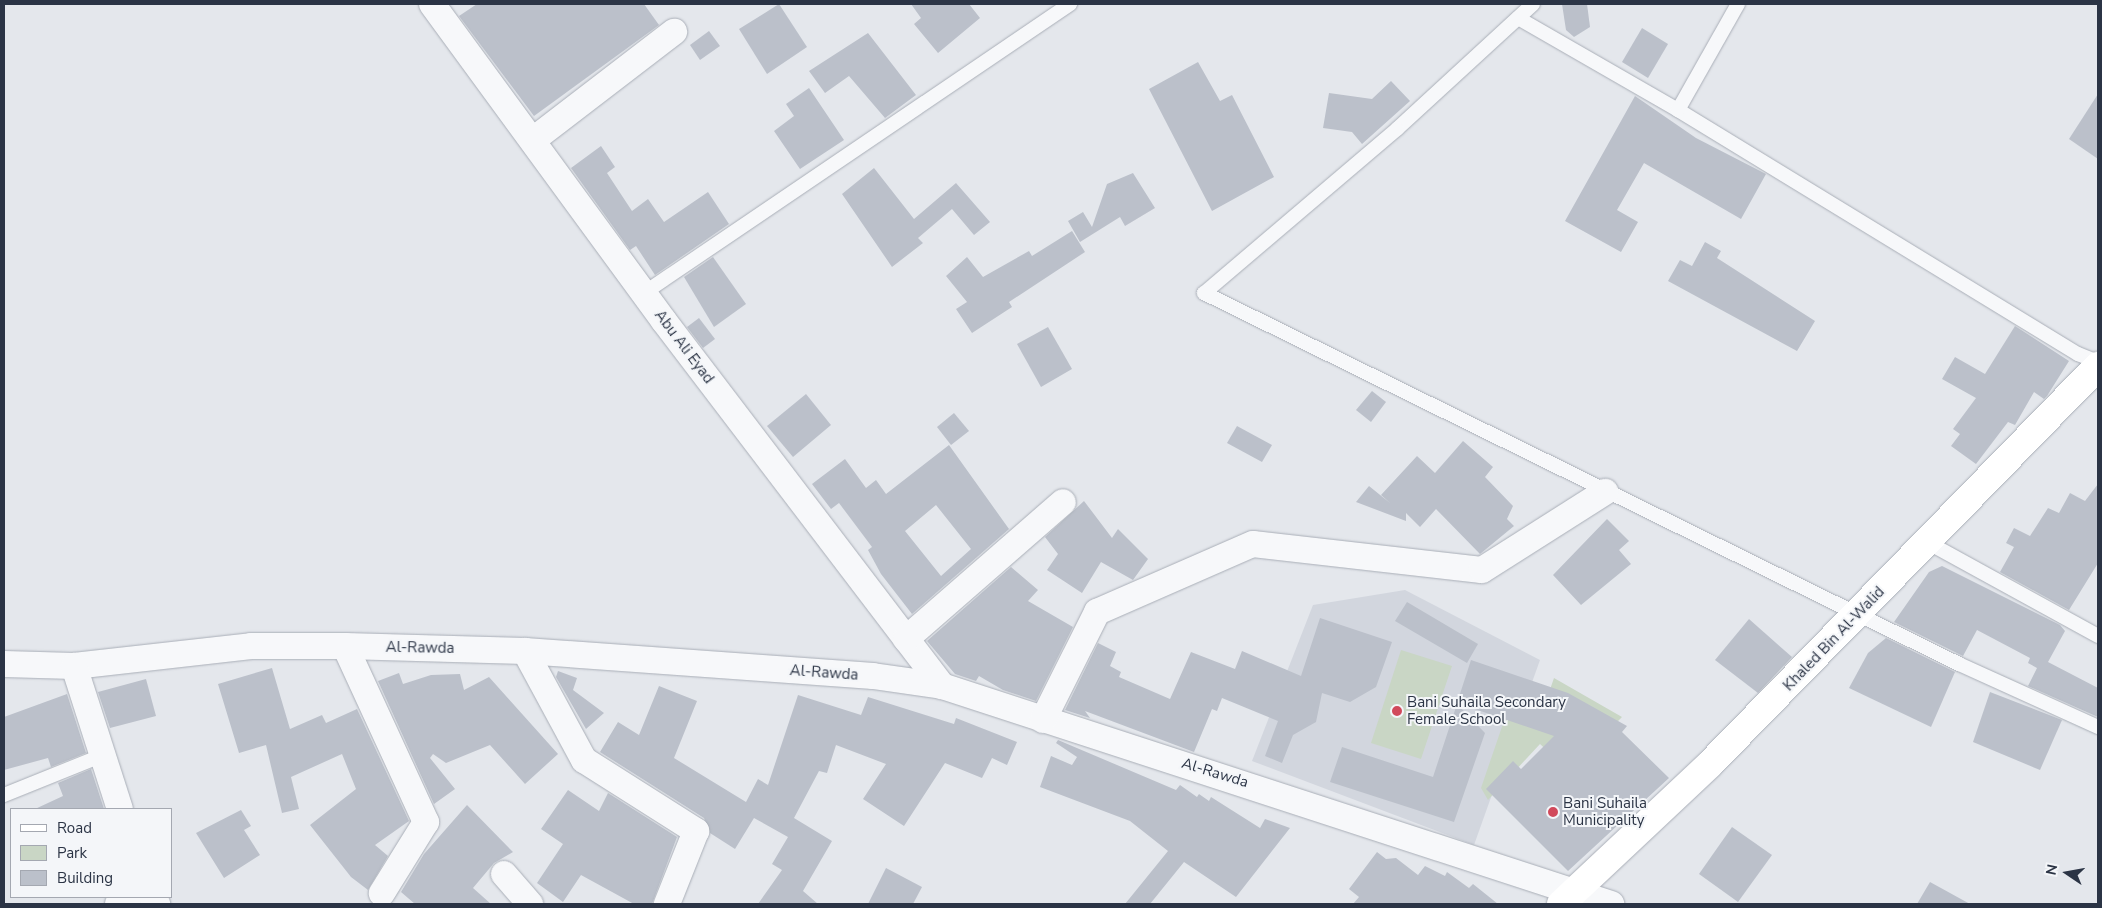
<!DOCTYPE html>
<html>
<head>
<meta charset="utf-8">
<style>
	body { margin:0 }
	#map { position:relative; width:2102px; height:908px; overflow:hidden; background:#e4e7ec; font-family:"Nunito Sans",sans-serif }
	div>[style] { position:absolute }
	[style*='--x'] { left:calc(var(--x)*1px); top:calc(var(--y)*1px); width:calc(var(--w)*1px); rotate:calc(var(--a)*1deg) }
	.built>* { inset:0; background:#d2d6de }
	.green>* { inset:0; background:#c9d6c5 }
	.building>* { inset:0; background:#bbc0ca }
	.roads { filter:drop-shadow(0 0 1px #a9aeb7) drop-shadow(0 0 1px #a9aeb7) }
	.lane>* { height:14px; margin:-7px; padding:0 7px; transform-origin:7px; border-radius:7px; background:#f7f8fa }
	.street>* { height:26px; margin:-13px; padding:0 13px; transform-origin:13px; border-radius:13px; background:#f7f8fa }
	.secondary>* { height:28px; margin:-14px; padding:0 14px; transform-origin:14px; border-radius:14px; background:#fff }
	.dots>* { width:14px; height:14px; translate:-50% -50%; box-sizing:border-box; border:2px solid #f4f6f9; border-radius:50% }
	span { translate:-50% -50%; white-space:nowrap; text-align:center; line-height:1.15; -webkit-text-stroke:4px #f4f6f9; paint-order:stroke }
	.street-label { font-size:15px; color:#2b3445 }
	.poi-label { font-size:15px; color:#2b3445 }
	.left { translate:0 -50%; text-align:left }
	.frame { position:absolute; inset:0; border:5px solid #2b3445; pointer-events:none }
	.legend { position:absolute; left:10px; top:808px; width:162px; height:90px; box-sizing:border-box; background:#f4f6f9; border:1px solid #a4a8b1; margin:0; padding:6px 9px; list-style:none; font-size:15px; color:#2b3445 }
	.legend li { display:flex; align-items:center; gap:10px; height:25px }
	.legend b { width:25px; border:1px solid #a4a8b1 }
	.north { position:absolute; left:2042px; top:848px; width:50px; height:50px; -webkit-text-stroke:4px #f4f6f9; paint-order:stroke; rotate:282deg; font-size:14px; font-weight:700; line-height:20px; text-align:center; color:#2b3445 }
	.north::after { content:''; display:block; margin:auto; width:18px; height:22px; background:#2b3445; clip-path:polygon(50% 0,100% 100%,50% 72%,0 100%) }
</style>
</head>
<body>
<div id="map">
	<div class="built">
		<i style="clip-path:polygon(1405px 590px,1540px 660px,1474px 845px,1252px 761px,1313px 605px)"></i>
	</div>
	<div class="green">
		<i style="clip-path:polygon(1401px 650px,1452px 666px,1421px 759px,1371px 743px)"></i>
		<i style="clip-path:polygon(1554px 678px,1622px 717px,1569px 771px,1540px 744px,1488px 800px,1481px 788px,1506px 715px,1538px 724px)"></i>
	</div>
	<div class="building">
		<i style="clip-path:polygon(477px 4px,644px 4px,659px 25px,534px 116px,459px 16px)"></i>
		<i style="clip-path:polygon(779px 4px,807px 47px,767px 74px,739px 29px)"></i>
		<i style="clip-path:polygon(911px 4px,969px 4px,980px 18px,938px 53px,914px 24px,921px 18px)"></i>
		<i style="clip-path:polygon(1562px 4px,1587px 4px,1590px 27px,1574px 37px,1566px 30px)"></i>
		<i style="clip-path:polygon(1642px 28px,1668px 44px,1648px 78px,1622px 62px)"></i>
		<i style="clip-path:polygon(709px 31px,720px 46px,700px 60px,690px 45px)"></i>
		<i style="clip-path:polygon(868px 33px,916px 95px,885px 118px,849px 76px,825px 93px,809px 71px)"></i>
		<i style="clip-path:polygon(1198px 62px,1220px 101px,1232px 95px,1274px 177px,1212px 211px,1149px 89px)"></i>
		<i style="clip-path:polygon(1391px 81px,1410px 101px,1362px 144px,1352px 132px,1323px 128px,1329px 93px,1372px 99px)"></i>
		<i style="clip-path:polygon(809px 88px,844px 140px,800px 169px,774px 131px,794px 116px,786px 104px)"></i>
		<i style="clip-path:polygon(2098px 94px,2098px 159px,2069px 139px)"></i>
		<i style="clip-path:polygon(1635px 96px,1696px 138px,1766px 174px,1741px 219px,1644px 163px,1617px 210px,1638px 222px,1621px 252px,1565px 221px)"></i>
		<i style="clip-path:polygon(601px 146px,615px 167px,607px 173px,632px 211px,648px 199px,664px 222px,708px 192px,729px 224px,655px 275px,636px 246px,630px 250px,571px 168px)"></i>
		<i style="clip-path:polygon(874px 168px,914px 219px,956px 183px,990px 222px,974px 235px,952px 209px,918px 238px,923px 243px,892px 267px,842px 194px)"></i>
		<i style="clip-path:polygon(1133px 173px,1155px 208px,1125px 226px,1120px 217px,1080px 242px,1068px 221px,1083px 212px,1092px 227px,1107px 184px)"></i>
		<i style="clip-path:polygon(1072px 231px,1085px 252px,1009px 302px,1012px 307px,972px 333px,956px 309px,967px 302px,946px 276px,967px 257px,983px 277px,1029px 251px,1032px 256px)"></i>
		<i style="clip-path:polygon(1705px 242px,1721px 251px,1717px 258px,1815px 321px,1797px 351px,1668px 281px,1680px 260px,1692px 266px)"></i>
		<i style="clip-path:polygon(713px 257px,746px 304px,714px 327px,684px 277px)"></i>
		<i style="clip-path:polygon(699px 318px,715px 339px,703px 348px,687px 327px)"></i>
		<i style="clip-path:polygon(2015px 326px,2069px 361px,2047px 396px,2044px 399px,2034px 392px,2015px 425px,2008px 422px,1976px 464px,1951px 446px,1960px 434px,1953px 429px,1976px 398px,1942px 379px,1955px 357px,1985px 374px)"></i>
		<i style="clip-path:polygon(1048px 327px,1072px 369px,1041px 387px,1017px 344px)"></i>
		<i style="clip-path:polygon(1372px 391px,1386px 402px,1371px 422px,1356px 410px)"></i>
		<i style="clip-path:polygon(806px 394px,831px 425px,793px 457px,767px 426px)"></i>
		<i style="clip-path:polygon(954px 413px,969px 431px,951px 445px,937px 427px)"></i>
		<i style="clip-path:polygon(1237px 426px,1272px 445px,1262px 462px,1227px 443px)"></i>
		<i style="clip-path:polygon(1463px 441px,1493px 467px,1485px 477px,1513px 506px,1507px 519px,1514px 526px,1480px 554px,1436px 509px,1420px 527px,1406px 513px,1406px 521px,1356px 502px,1369px 486px,1390px 503px,1381px 495px,1417px 456px,1435px 473px)"></i>
		<i style="clip-path:polygon(evenodd,949px 445px,1009px 529px,912px 614px,881px 574px,868px 550px,872px 547px,839px 503px,831px 509px,812px 484px,845px 459px,866px 488px,876px 480px,886px 494px,949px 445px,936px 505px,971px 549px,941px 576px,905px 531px,936px 505px)"></i>
		<i style="clip-path:polygon(2098px 484px,2098px 563px,2069px 610px,2000px 572px,2014px 547px,2006px 543px,2014px 528px,2030px 536px,2048px 508px,2059px 513px,2070px 493px,2085px 501px)"></i>
		<i style="clip-path:polygon(1084px 501px,1112px 538px,1118px 529px,1148px 559px,1133px 580px,1101px 562px,1082px 593px,1047px 570px,1058px 554px,1045px 537px)"></i>
		<i style="clip-path:polygon(1607px 519px,1629px 541px,1619px 550px,1631px 564px,1581px 605px,1553px 575px)"></i>
		<i style="clip-path:polygon(1942px 566px,2060px 625px,2065px 631px,2048px 662px,2098px 688px,2098px 717px,2028px 686px,2037px 668px,2028px 663px,2030px 658px,1977px 630px,1963px 656px,1894px 622px,1929px 572px)"></i>
		<i style="clip-path:polygon(1011px 567px,1038px 590px,1028px 601px,1073px 627px,1036px 701px,1003px 690px,979px 676px,976px 681px,955px 674px,927px 641px)"></i>
		<i style="clip-path:polygon(1407px 602px,1478px 644px,1467px 663px,1395px 621px)"></i>
		<i style="clip-path:polygon(1320px 618px,1392px 642px,1376px 687px,1350px 702px,1322px 693px,1316px 722px,1293px 735px,1282px 763px,1265px 756px,1278px 721px,1222px 698px,1217px 711px,1212px 709px,1194px 752px,1085px 711px,1090px 718px,1065px 710px,1098px 643px,1116px 652px,1110px 666px,1121px 672px,1119px 677px,1170px 699px,1191px 652px,1235px 669px,1242px 651px,1301px 676px)"></i>
		<i style="clip-path:polygon(1749px 619px,1792px 657px,1758px 693px,1715px 660px)"></i>
		<i style="clip-path:polygon(1886px 638px,1955px 672px,1931px 727px,1849px 688px,1868px 653px)"></i>
		<i style="clip-path:polygon(1471px 660px,1568px 693px,1627px 726px,1622px 732px,1669px 778px,1568px 871px,1486px 789px,1513px 761px,1521px 769px,1554px 736px,1457px 703px)"></i>
		<i style="clip-path:polygon(272px 668px,290px 729px,322px 715px,326px 723px,357px 709px,409px 821px,375px 845px,388px 856px,368px 890px,351px 877px,310px 825px,356px 789px,342px 754px,291px 777px,299px 809px,282px 813px,266px 745px,239px 753px,218px 684px)"></i>
		<i style="clip-path:polygon(558px 671px,577px 678px,573px 690px,604px 713px,586px 729px,556px 677px)"></i>
		<i style="clip-path:polygon(399px 673px,403px 684px,431px 675px,460px 674px,464px 690px,489px 677px,558px 754px,525px 784px,490px 745px,446px 763px,433px 754px,430px 758px,455px 789px,434px 804px,378px 681px)"></i>
		<i style="clip-path:polygon(146px 679px,156px 716px,110px 728px,98px 692px)"></i>
		<i style="clip-path:polygon(659px 686px,697px 701px,674px 758px,746px 802px,758px 779px,768px 785px,798px 695px,861px 715px,868px 697px,954px 724px,956px 718px,1017px 742px,1007px 765px,992px 758px,982px 778px,945px 763px,904px 826px,863px 799px,886px 764px,836px 745px,827px 773px,819px 771px,794px 818px,832px 841px,803px 891px,818px 904px,758px 904px,782px 870px,772px 864px,788px 837px,754px 818px,735px 849px,710px 833px,704px 818px,600px 752px,618px 722px,639px 735px)"></i>
		<i style="clip-path:polygon(1990px 692px,2062px 720px,2040px 770px,1973px 742px)"></i>
		<i style="clip-path:polygon(67px 694px,86px 753px,51px 767px,48px 758px,4px 770px,4px 717px)"></i>
		<i style="clip-path:polygon(1457px 704px,1485px 733px,1454px 822px,1330px 782px,1342px 747px,1433px 777px)"></i>
		<i style="clip-path:polygon(1058px 740px,1176px 790px,1180px 785px,1197px 797px,1199px 794px,1209px 801px,1211px 797px,1260px 828px,1265px 819px,1290px 828px,1236px 897px,1184px 862px,1150px 904px,1125px 904px,1168px 851px,1130px 821px,1040px 787px,1051px 756px,1072px 765px,1077px 757px,1056px 743px)"></i>
		<i style="clip-path:polygon(91px 769px,104px 809px,35px 809px,63px 796px,58px 783px)"></i>
		<i style="clip-path:polygon(568px 790px,599px 811px,608px 793px,677px 837px,652px 904px,634px 904px,581px 875px,563px 902px,537px 883px,563px 844px,541px 829px)"></i>
		<i style="clip-path:polygon(467px 805px,513px 852px,494px 863px,473px 888px,491px 904px,415px 904px,401px 892px,424px 854px)"></i>
		<i style="clip-path:polygon(241px 810px,251px 826px,244px 830px,260px 855px,224px 878px,196px 833px)"></i>
		<i style="clip-path:polygon(1732px 827px,1772px 855px,1738px 902px,1699px 874px)"></i>
		<i style="clip-path:polygon(1377px 852px,1386px 859px,1396px 858px,1418px 875px,1425px 866px,1445px 876px,1447px 872px,1469px 888px,1473px 884px,1498px 904px,1353px 904px,1359px 897px,1349px 889px)"></i>
		<i style="clip-path:polygon(886px 868px,922px 887px,913px 904px,868px 904px)"></i>
		<i style="clip-path:polygon(1930px 882px,1970px 904px,1917px 904px)"></i>
	</div>
	<div class="roads">
		<div class="lane">
			<i style="--x:1533;--y:4;--w:185;--a:137.4"></i>
			<i style="--x:1397;--y:129;--w:253;--a:139.6"></i>
			<i style="--x:1204;--y:293;--w:841;--a:26.17"></i>
			<i style="--x:1959;--y:664;--w:153;--a:24.4"></i>
			<i style="--x:1518;--y:18;--w:185;--a:29.9"></i>
			<i style="--x:1678;--y:110;--w:469;--a:31.4"></i>
			<i style="--x:2078;--y:354;--w:22;--a:22"></i>
			<i style="--x:1678;--y:110;--w:122;--a:-60.5"></i>
			<i style="--x:644;--y:293;--w:515;--a:-34.15"></i>
			<i style="--x:1927;--y:542;--w:195;--a:28.8"></i>
			<i style="--x:4;--y:795;--w:105;--a:-21.9"></i>
		</div>
		<div class="street">
			<i style="--x:432;--y:4;--w:393;--a:53.8"></i>
			<i style="--x:664;--y:321;--w:459;--a:52.7"></i>
			<i style="--x:533;--y:140;--w:178;--a:-37.5"></i>
			<i style="--x:906;--y:639;--w:208;--a:-41.1"></i>
			<i style="--x:345;--y:646;--w:194;--a:65.3"></i>
			<i style="--x:426;--y:822;--w:84;--a:121.8"></i>
			<i style="--x:525;--y:651;--w:124;--a:61.6"></i>
			<i style="--x:584;--y:760;--w:133;--a:32.4"></i>
			<i style="--x:696;--y:831;--w:79;--a:111.7"></i>
			<i style="--x:4;--y:664;--w:70;--a:1.6"></i>
			<i style="--x:74;--y:666;--w:178;--a:-6.4"></i>
			<i style="--x:251;--y:646;--w:94;--a:0"></i>
			<i style="--x:345;--y:646;--w:180;--a:1.6"></i>
			<i style="--x:525;--y:651;--w:349;--a:4.1"></i>
			<i style="--x:873;--y:676;--w:70;--a:8.2"></i>
			<i style="--x:942;--y:686;--w:704;--a:18.05"></i>
			<i style="--x:74;--y:666;--w:150;--a:72.2"></i>
			<i style="--x:1043;--y:720;--w:121;--a:-63.4"></i>
			<i style="--x:1097;--y:612;--w:170;--a:-23.6"></i>
			<i style="--x:1253;--y:544;--w:230;--a:6.5"></i>
			<i style="--x:1482;--y:570;--w:146;--a:-32.4"></i>
			<i style="--x:504;--y:874;--w:40;--a:49"></i>
			<i style="--x:152;--y:897;--w:9;--a:54"></i>
			<i style="--x:118;--y:904;--w:13;--a:-32"></i>
		</div>
		<div class="secondary">
			<i style="--x:1561;--y:904;--w:204;--a:-43.2"></i>
			<i style="--x:1710;--y:764;--w:556;--a:-45.73"></i>
		</div>
	</div>
	<div class="dots">
		<i style="left:1397px;top:711px;background:#d1495b"></i>
		<i style="left:1553px;top:812px;background:#d1495b"></i>
	</div>
	<div class="street-label">
		<span style="left:684px;top:347px;rotate:53deg">Abu Ali Eyad</span>
		<span style="left:1834px;top:639px;rotate:-46deg">Khaled Bin Al-Walid</span>
		<span style="left:420px;top:648px;rotate:1deg">Al-Rawda</span>
		<span style="left:824px;top:673px;rotate:4deg">Al-Rawda</span>
		<span style="left:1215px;top:773px;rotate:17deg">Al-Rawda</span>
	</div>
	<div class="poi-label">
		<span class="left" style="left:1407px;top:711px">Bani Suhaila Secondary<br>Female School</span>
		<span class="left" style="left:1563px;top:812px">Bani Suhaila<br>Municipality</span>
	</div>
	<div class="frame"></div>
	<ul class="legend">
	<li><b style="height:6px;background:#fff"></b>Road</li>
	<li><b style="height:14px;background:#c9d6c5"></b>Park</li>
	<li><b style="height:14px;background:#bbc0ca"></b>Building</li>
	</ul>
	<div class="north">N</div>
</div>
</body>
</html>
